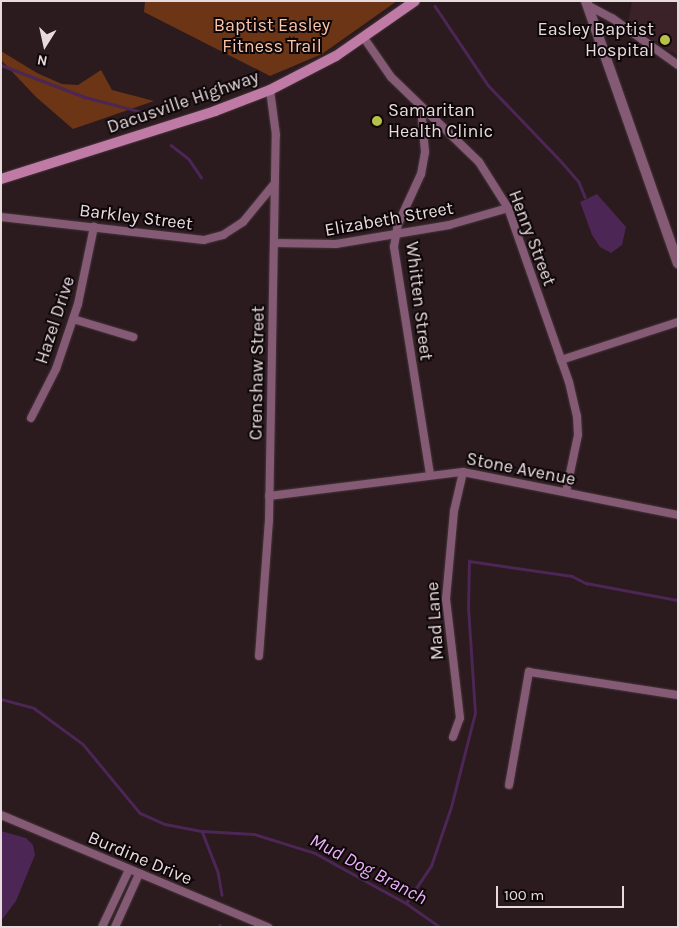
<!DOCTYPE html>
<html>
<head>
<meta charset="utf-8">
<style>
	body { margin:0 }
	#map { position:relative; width:679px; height:928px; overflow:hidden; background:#2b1a1e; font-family:Karla,sans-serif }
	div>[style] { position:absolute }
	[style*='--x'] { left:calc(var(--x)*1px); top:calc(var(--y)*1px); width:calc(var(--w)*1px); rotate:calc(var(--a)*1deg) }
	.built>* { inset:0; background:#3a2228 }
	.green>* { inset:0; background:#6c3515 }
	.water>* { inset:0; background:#4c2655 }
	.stream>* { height:2.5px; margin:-1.25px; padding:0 1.25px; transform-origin:1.25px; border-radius:1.25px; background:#4c2655 }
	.roads { filter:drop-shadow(0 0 1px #453539) drop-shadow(0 0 1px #453539) }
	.minor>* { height:8px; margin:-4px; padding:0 4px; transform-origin:4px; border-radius:4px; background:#855a75 }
	.tertiary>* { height:10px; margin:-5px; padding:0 5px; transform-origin:5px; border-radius:5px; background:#855a75 }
	.secondary>* { height:10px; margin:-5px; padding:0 5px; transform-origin:5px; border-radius:5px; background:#bf7aa6 }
	.dots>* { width:14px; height:14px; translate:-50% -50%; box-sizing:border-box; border:2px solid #0e0709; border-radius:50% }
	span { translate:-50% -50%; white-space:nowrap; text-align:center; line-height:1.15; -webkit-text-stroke:4px #0e0709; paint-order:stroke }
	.park-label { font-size:18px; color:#fdc6ab }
	.poi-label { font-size:18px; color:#e8dbde }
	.right { translate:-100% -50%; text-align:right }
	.left { translate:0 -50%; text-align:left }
	.street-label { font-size:18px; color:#e8dbde }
	.water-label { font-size:19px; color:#edb0fc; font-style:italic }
	.frame { position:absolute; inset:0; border:2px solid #e8dbde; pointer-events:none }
	.north { position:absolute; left:20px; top:20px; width:50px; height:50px; -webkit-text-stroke:4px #0e0709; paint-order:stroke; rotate:190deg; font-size:14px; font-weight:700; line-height:20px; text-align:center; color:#e8dbde }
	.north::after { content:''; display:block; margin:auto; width:18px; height:22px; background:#e8dbde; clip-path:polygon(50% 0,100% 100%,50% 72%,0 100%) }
	.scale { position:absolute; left:496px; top:886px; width:128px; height:22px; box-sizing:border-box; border:2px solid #e8dbde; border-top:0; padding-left:6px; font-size:15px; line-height:18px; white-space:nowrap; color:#e8dbde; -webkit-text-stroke:4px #0e0709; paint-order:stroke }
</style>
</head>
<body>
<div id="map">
	<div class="built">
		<i style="clip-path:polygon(632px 1px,678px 1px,678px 56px,628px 24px)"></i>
	</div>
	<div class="green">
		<i style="clip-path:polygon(145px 1px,397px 1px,322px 54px,270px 76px,144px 12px)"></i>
		<i style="clip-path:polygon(1px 51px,37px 73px,62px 84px,78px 85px,101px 70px,112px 90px,154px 101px,73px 129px,36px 97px,1px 60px)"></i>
	</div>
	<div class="water">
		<i style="clip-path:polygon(597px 194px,626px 227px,622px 245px,611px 253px,600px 247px,592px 235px,580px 202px)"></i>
		<i style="clip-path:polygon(1px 831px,26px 838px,33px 845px,35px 855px,16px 901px,1px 921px)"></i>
	</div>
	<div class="stream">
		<i style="--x:435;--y:6;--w:95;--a:56.1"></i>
		<i style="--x:488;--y:85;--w:104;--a:46.2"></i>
		<i style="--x:560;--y:160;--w:29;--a:49"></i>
		<i style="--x:579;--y:182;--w:16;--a:68"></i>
		<i style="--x:1;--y:65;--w:90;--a:20.9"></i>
		<i style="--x:85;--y:97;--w:59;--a:14.7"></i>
		<i style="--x:171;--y:145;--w:23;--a:38"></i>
		<i style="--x:189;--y:159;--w:22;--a:56"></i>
		<i style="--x:1;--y:699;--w:34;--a:15"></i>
		<i style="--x:34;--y:708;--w:61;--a:36.3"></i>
		<i style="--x:83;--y:744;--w:89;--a:50.4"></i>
		<i style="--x:140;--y:813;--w:27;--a:24"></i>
		<i style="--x:165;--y:824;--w:38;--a:11"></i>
		<i style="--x:202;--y:831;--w:52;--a:3.3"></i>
		<i style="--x:254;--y:834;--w:64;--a:17.3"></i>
		<i style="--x:315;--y:853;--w:104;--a:28.8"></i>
		<i style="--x:406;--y:903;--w:42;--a:35.2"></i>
		<i style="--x:202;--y:831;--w:44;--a:68.7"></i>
		<i style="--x:218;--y:872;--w:23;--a:80"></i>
		<i style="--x:406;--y:903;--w:45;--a:-56"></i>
		<i style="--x:431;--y:866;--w:62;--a:-71.3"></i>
		<i style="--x:451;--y:807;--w:97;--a:-75.7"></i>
		<i style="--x:475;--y:713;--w:105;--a:-93.8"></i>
		<i style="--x:468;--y:608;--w:47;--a:-88.8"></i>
		<i style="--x:469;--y:561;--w:104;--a:8.3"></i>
		<i style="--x:572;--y:576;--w:16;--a:27"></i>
		<i style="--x:586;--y:583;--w:94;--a:10.5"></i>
		<i style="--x:220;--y:925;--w:2;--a:90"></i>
	</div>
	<div class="roads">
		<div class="minor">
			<i style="--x:589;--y:6;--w:26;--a:28"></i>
			<i style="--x:612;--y:18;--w:81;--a:35.5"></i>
			<i style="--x:364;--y:38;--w:47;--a:55.3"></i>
			<i style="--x:391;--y:77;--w:122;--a:44"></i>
			<i style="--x:479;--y:162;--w:54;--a:57.8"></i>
			<i style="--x:508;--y:208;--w:184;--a:70.7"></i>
			<i style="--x:569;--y:382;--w:35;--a:77"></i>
			<i style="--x:577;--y:416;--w:19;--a:87"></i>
			<i style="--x:578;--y:435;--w:58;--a:101.9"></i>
			<i style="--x:421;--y:107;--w:45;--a:84.9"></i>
			<i style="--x:425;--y:152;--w:22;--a:100"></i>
			<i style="--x:421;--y:174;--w:55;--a:114.7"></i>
			<i style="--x:398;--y:224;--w:23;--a:100"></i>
			<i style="--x:394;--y:247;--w:231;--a:81"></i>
			<i style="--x:1;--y:217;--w:204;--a:6.5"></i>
			<i style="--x:204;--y:240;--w:20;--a:-15"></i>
			<i style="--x:223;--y:235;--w:24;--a:-33"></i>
			<i style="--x:243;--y:222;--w:50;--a:-50.6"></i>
			<i style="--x:274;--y:243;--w:62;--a:0.9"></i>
			<i style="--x:336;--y:244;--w:115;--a:-9.5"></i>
			<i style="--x:449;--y:225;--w:61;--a:-16.1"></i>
			<i style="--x:73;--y:319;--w:63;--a:16.7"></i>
			<i style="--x:561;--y:360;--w:123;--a:-18"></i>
			<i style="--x:31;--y:418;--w:55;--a:-63"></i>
			<i style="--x:56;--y:369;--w:69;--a:-71.3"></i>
			<i style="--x:78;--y:304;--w:79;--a:-78.3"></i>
			<i style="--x:269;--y:496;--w:195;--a:-7.1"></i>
			<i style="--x:463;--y:472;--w:219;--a:11.3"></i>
			<i style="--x:259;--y:656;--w:135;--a:-85.8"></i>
			<i style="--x:269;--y:521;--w:386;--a:-89"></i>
			<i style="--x:276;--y:135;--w:45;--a:-97.6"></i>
			<i style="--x:453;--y:737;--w:20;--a:-70"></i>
			<i style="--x:460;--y:718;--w:120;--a:-96.7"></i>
			<i style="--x:446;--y:599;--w:88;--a:-84.8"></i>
			<i style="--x:454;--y:511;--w:40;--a:-77"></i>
			<i style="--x:509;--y:785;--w:115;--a:-80"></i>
			<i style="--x:529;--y:672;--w:151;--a:8.8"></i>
			<i style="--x:1;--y:815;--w:290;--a:22.8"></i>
			<i style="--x:102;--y:927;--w:63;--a:-64.7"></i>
			<i style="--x:115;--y:927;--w:58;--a:-65.6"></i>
		</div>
		<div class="tertiary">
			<i style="--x:586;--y:1;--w:278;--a:70.7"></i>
		</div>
		<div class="secondary">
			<i style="--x:1;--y:179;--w:225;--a:-17.6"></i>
			<i style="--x:215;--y:111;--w:59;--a:-20.9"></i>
			<i style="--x:270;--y:90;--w:74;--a:-27.3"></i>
			<i style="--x:336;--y:56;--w:96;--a:-34.8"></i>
		</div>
	</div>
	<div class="dots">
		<i style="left:665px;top:40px;background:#b8c147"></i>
		<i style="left:377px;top:121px;background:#b8c147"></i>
	</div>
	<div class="park-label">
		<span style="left:272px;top:36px">Baptist Easley<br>Fitness Trail</span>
	</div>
	<div class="poi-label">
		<span class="right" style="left:654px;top:40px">Easley Baptist<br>Hospital</span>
		<span class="left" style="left:388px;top:121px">Samaritan<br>Health Clinic</span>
	</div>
	<div class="street-label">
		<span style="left:183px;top:102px;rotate:-19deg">Dacusville Highway</span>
		<span style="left:136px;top:217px;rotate:7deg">Barkley Street</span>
		<span style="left:389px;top:219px;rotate:-10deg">Elizabeth Street</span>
		<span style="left:532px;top:238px;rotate:69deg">Henry Street</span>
		<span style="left:419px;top:301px;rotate:83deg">Whitten Street</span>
		<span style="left:55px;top:320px;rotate:-72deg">Hazel Drive</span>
		<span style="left:257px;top:373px;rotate:-89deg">Crenshaw Street</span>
		<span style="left:521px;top:469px;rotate:11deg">Stone Avenue</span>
		<span style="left:435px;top:621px;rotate:-94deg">Mad Lane</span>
		<span style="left:140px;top:858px;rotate:23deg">Burdine Drive</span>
	</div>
	<div class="water-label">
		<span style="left:368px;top:870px;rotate:28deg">Mud Dog Branch</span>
	</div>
	<div class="frame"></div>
	<div class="north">N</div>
	<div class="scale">100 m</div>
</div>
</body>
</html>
